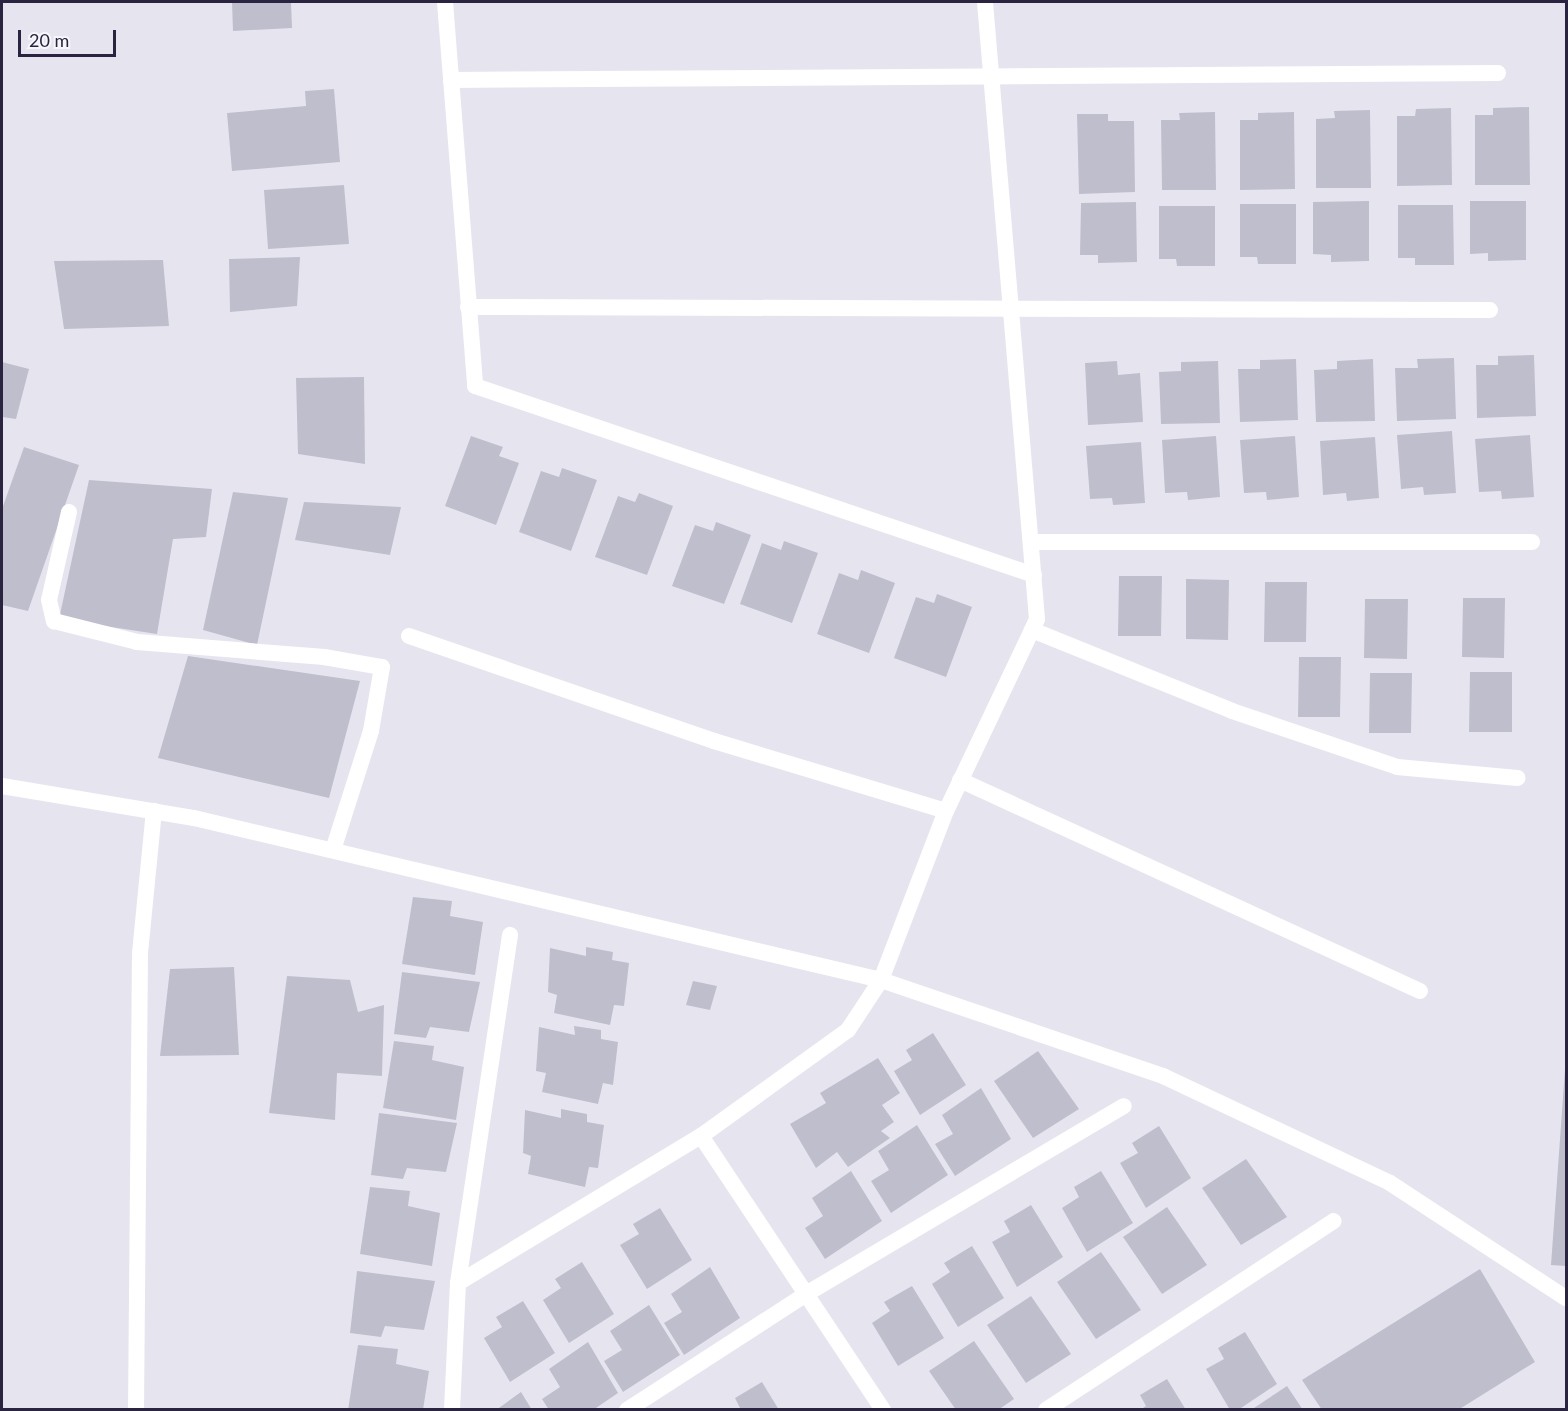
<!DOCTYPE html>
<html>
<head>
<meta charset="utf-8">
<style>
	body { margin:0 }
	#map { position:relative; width:1568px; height:1411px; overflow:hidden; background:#e6e5ef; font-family:Lato,sans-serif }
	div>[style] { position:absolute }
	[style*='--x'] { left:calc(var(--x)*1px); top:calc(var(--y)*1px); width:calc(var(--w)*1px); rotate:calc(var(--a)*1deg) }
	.building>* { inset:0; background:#bfbecd }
	.minor>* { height:16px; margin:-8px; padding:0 8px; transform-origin:8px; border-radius:8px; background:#fff }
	span { translate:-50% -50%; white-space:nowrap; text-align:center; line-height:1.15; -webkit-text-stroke:4.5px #f6f6fb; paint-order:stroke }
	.frame { position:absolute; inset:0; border:3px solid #2b2441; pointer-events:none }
	.scale { position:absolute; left:18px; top:30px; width:98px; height:27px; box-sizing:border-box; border:3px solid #2b2441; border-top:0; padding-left:8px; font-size:18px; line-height:21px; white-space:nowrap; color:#2b2441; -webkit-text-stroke:4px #f6f6fb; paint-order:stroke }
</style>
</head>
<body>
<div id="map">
	<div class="building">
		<i style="clip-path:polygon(232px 2px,291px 2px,292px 28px,233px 31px)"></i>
		<i style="clip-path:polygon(334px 89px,340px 162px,232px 171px,227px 113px,306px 106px,305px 91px)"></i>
		<i style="clip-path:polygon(1529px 107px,1530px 185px,1475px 185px,1475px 115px,1493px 115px,1493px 108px)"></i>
		<i style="clip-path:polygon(1451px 108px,1452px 185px,1397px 186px,1397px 116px,1415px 116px,1416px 109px)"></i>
		<i style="clip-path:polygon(1370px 110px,1371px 188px,1316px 188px,1316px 119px,1335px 118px,1334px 111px)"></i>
		<i style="clip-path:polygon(1215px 112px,1216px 190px,1162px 190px,1161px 120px,1180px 120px,1179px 113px)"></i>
		<i style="clip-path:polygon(1294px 112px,1295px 189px,1240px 190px,1240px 120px,1258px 120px,1258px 113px)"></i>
		<i style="clip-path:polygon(1077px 114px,1108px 114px,1108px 121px,1134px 121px,1135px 192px,1079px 194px)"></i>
		<i style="clip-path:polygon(344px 185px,349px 244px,268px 249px,264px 190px)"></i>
		<i style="clip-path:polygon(1369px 201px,1369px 261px,1331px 262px,1331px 255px,1313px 254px,1313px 202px)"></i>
		<i style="clip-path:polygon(1470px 201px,1526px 201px,1526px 260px,1488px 261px,1488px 253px,1470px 254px)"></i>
		<i style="clip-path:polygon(1136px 202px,1137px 262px,1098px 263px,1098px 255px,1080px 255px,1081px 203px)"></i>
		<i style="clip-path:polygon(1240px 204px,1296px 204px,1296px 264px,1258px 264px,1257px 257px,1240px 257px)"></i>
		<i style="clip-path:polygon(1398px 205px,1453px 205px,1454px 265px,1415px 265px,1415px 258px,1398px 258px)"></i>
		<i style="clip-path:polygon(1159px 206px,1215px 206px,1215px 266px,1177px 266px,1176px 259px,1159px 259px)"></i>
		<i style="clip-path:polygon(300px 257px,297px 306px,230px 312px,229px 259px)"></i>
		<i style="clip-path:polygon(163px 260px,169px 326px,64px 329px,54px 261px)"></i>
		<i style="clip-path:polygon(1534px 355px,1536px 416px,1477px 418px,1476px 365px,1498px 365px,1498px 356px)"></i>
		<i style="clip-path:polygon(1454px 358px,1456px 419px,1397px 421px,1395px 368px,1418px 368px,1417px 359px)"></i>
		<i style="clip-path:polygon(1296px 359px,1298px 420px,1240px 422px,1238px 369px,1260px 369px,1260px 360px)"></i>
		<i style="clip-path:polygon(1373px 359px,1375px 421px,1316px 422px,1314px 370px,1337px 369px,1337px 361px)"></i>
		<i style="clip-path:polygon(1117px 361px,1118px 375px,1140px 373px,1143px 422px,1088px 425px,1085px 363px)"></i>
		<i style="clip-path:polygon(1218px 361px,1220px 423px,1161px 424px,1159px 372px,1181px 371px,1181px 362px)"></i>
		<i style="clip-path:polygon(2px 362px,29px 369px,16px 419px,2px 417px)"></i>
		<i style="clip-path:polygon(364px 377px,365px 464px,298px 454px,296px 378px)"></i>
		<i style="clip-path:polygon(1452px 431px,1456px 493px,1424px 495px,1423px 487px,1401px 489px,1397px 435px)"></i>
		<i style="clip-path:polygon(1530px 435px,1534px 497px,1502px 499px,1501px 491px,1479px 492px,1475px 439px)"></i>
		<i style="clip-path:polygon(471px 436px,503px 447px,499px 456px,519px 463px,496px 525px,445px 506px)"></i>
		<i style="clip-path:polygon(1216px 436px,1220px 497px,1188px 500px,1187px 492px,1165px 493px,1162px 440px)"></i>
		<i style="clip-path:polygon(1295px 436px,1299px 497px,1267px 500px,1266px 492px,1244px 493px,1240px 440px)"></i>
		<i style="clip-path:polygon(1375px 437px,1379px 498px,1347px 501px,1346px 493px,1323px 495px,1320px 441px)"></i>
		<i style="clip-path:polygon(1141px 442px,1145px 503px,1113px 505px,1112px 498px,1090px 499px,1086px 446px)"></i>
		<i style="clip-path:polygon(24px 447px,79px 465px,28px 611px,2px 605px,2px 509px)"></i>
		<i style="clip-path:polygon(562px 468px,597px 480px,571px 551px,519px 532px,541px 471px,559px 477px)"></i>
		<i style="clip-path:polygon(89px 480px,212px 489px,206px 537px,173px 539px,157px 634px,59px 619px)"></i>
		<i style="clip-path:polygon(233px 492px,288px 498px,257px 645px,203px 630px)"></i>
		<i style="clip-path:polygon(639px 493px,673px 506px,647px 575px,595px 557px,618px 496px,635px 502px)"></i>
		<i style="clip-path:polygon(304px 502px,401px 507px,390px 555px,295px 540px)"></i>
		<i style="clip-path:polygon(716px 522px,751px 535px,724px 604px,672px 586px,695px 525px,713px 531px)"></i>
		<i style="clip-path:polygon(784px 541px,818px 553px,792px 623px,740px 604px,762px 543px,781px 550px)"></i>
		<i style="clip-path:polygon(861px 570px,895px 583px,869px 653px,817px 634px,839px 573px,858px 580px)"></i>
		<i style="clip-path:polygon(1119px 576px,1162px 576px,1161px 636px,1118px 636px)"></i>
		<i style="clip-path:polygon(1186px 579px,1229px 580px,1228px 640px,1186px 639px)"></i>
		<i style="clip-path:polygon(1265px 582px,1307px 582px,1306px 642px,1264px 642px)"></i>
		<i style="clip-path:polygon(937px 594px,972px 607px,946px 677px,894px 658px,916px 597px,934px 603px)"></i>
		<i style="clip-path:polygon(1463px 598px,1505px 598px,1504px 658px,1462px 657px)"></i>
		<i style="clip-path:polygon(1365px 599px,1408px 599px,1407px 659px,1364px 658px)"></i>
		<i style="clip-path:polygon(188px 656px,360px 681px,329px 798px,158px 758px)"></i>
		<i style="clip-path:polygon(1299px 657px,1341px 657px,1340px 717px,1298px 717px)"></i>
		<i style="clip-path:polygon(1470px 672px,1512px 672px,1512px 732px,1469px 732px)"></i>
		<i style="clip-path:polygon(1370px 673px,1412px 673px,1411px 733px,1369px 733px)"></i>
		<i style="clip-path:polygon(413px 897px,452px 901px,450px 916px,483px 922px,475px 975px,402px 964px)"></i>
		<i style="clip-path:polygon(586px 947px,613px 952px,612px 960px,629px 963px,624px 1006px,614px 1005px,610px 1025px,554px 1013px,557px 995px,548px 992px,550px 948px,586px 956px)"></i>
		<i style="clip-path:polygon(234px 967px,239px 1055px,160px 1056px,170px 969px)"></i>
		<i style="clip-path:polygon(402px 972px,480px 982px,469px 1032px,430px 1027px,426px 1038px,394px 1034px)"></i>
		<i style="clip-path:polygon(287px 976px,350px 980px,358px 1012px,384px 1005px,382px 1076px,337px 1073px,335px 1120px,269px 1113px)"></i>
		<i style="clip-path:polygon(693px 981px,717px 986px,710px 1010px,686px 1005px)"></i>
		<i style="clip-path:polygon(574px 1026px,601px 1030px,601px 1039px,618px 1042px,613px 1085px,603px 1083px,598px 1104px,542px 1092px,546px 1073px,536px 1071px,539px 1027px,575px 1035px)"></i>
		<i style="clip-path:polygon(933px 1033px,966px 1085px,920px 1115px,894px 1071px,912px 1060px,906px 1050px)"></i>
		<i style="clip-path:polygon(394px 1041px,434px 1046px,432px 1060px,464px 1067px,456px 1120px,383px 1108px)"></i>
		<i style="clip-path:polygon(1038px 1051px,1079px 1109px,1033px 1138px,994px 1081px)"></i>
		<i style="clip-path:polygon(878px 1058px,900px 1093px,882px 1105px,894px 1122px,881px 1131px,890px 1138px,848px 1167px,837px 1152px,816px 1168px,790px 1124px,826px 1103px,820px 1093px)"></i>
		<i style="clip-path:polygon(1565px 1069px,1566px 1069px,1566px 1266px,1551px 1265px)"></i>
		<i style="clip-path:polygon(981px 1088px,1011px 1139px,955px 1176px,935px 1144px,953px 1134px,942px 1115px)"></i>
		<i style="clip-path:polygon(561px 1109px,587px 1114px,587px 1122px,604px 1125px,598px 1168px,589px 1167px,585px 1187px,528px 1174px,531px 1156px,523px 1153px,525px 1110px,561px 1118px)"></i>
		<i style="clip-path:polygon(379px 1113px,457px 1123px,446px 1172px,407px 1168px,403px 1179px,371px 1175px)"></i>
		<i style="clip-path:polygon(917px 1125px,948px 1175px,891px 1213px,871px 1181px,889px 1170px,878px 1151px)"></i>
		<i style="clip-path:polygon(1159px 1126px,1191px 1178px,1146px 1208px,1120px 1163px,1138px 1153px,1132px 1143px)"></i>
		<i style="clip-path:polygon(1246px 1159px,1287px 1217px,1241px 1245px,1202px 1188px)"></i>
		<i style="clip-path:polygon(851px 1171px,882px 1221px,825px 1259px,805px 1228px,823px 1216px,812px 1198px)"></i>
		<i style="clip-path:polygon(1101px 1171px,1133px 1223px,1087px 1252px,1062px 1208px,1079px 1197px,1074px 1187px)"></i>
		<i style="clip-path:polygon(370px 1187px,410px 1191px,408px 1206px,440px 1213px,432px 1266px,360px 1254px)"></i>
		<i style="clip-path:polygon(1031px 1205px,1063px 1257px,1017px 1287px,992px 1242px,1010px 1232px,1004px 1221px)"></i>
		<i style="clip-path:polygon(1167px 1207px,1207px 1265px,1162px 1294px,1123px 1237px)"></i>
		<i style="clip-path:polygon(660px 1208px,692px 1260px,647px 1289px,620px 1245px,639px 1234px,633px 1224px)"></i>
		<i style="clip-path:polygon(972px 1246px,1004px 1298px,958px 1327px,932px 1284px,950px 1272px,944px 1263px)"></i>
		<i style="clip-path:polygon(1101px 1252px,1141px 1310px,1096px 1339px,1057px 1282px)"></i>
		<i style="clip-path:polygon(582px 1262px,614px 1314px,569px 1343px,543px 1300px,561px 1288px,555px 1279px)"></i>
		<i style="clip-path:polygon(710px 1267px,740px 1318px,684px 1355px,664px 1323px,682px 1312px,671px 1294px)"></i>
		<i style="clip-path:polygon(1480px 1269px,1535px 1362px,1458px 1410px,1322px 1410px,1302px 1380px)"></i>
		<i style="clip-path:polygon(357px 1271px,435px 1281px,424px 1330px,385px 1326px,381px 1337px,350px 1333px)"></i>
		<i style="clip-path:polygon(912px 1286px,944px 1338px,898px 1366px,872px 1323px,890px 1311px,884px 1302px)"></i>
		<i style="clip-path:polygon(1031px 1296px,1071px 1354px,1026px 1383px,987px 1325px)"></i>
		<i style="clip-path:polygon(523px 1301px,555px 1353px,510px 1382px,484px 1338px,502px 1327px,496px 1317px)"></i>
		<i style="clip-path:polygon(649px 1305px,680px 1355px,623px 1392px,604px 1361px,622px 1350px,610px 1331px)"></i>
		<i style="clip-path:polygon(1245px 1332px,1277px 1384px,1238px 1410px,1230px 1410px,1206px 1369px,1224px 1359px,1218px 1348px)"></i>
		<i style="clip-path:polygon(974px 1341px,1014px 1399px,998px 1410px,956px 1410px,929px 1371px)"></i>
		<i style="clip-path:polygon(588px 1342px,618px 1393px,593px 1410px,549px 1410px,542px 1399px,560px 1387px,549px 1369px)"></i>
		<i style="clip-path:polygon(358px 1345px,398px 1349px,396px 1364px,429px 1371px,423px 1410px,348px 1410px)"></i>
		<i style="clip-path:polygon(1167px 1379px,1186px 1410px,1140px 1410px,1146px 1406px,1140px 1395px)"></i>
		<i style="clip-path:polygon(762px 1382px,779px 1410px,741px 1410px,735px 1398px)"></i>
		<i style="clip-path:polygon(1287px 1386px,1303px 1410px,1251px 1410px)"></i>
		<i style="clip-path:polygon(521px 1392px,532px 1410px,496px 1410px)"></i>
	</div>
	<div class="minor">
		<i style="--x:445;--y:2;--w:385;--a:85.5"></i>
		<i style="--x:475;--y:386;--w:590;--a:18.68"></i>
		<i style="--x:451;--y:80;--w:1047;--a:-0.38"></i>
		<i style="--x:468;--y:307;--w:1022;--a:0.17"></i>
		<i style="--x:69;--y:512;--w:90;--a:102.8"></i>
		<i style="--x:49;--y:600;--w:22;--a:77"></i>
		<i style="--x:54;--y:621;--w:86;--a:14.2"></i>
		<i style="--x:137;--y:642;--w:188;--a:4.6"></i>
		<i style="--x:324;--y:657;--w:59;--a:9.8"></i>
		<i style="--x:382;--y:667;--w:65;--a:99.8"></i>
		<i style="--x:371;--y:731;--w:125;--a:107.7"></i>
		<i style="--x:1031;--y:542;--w:501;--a:0"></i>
		<i style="--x:1032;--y:630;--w:216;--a:22"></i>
		<i style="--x:1232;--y:711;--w:174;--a:18.7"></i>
		<i style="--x:1397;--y:767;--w:121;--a:5.2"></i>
		<i style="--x:409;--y:636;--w:323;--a:19"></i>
		<i style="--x:714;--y:741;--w:242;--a:16.8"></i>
		<i style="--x:960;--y:780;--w:506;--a:24.64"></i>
		<i style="--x:2;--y:786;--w:195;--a:9.5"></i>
		<i style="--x:194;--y:818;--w:706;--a:13.27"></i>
		<i style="--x:881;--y:980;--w:298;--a:18.8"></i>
		<i style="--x:1163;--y:1076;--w:251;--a:25.2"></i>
		<i style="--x:1390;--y:1183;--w:210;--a:33.2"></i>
		<i style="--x:701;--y:1136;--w:329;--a:56.4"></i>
		<i style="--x:458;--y:1283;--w:284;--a:-31.2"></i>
		<i style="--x:701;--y:1136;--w:181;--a:-35.8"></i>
		<i style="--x:848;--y:1030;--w:60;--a:-56.6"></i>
		<i style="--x:881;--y:980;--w:181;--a:-69"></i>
		<i style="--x:946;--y:811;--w:212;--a:-64.6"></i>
		<i style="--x:1037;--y:619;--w:619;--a:-94.82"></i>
		<i style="--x:136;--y:1410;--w:457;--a:-89.5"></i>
		<i style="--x:140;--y:953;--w:143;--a:-84.4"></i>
		<i style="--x:452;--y:1410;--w:127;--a:-87.3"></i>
		<i style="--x:458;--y:1283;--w:352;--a:-81.5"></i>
		<i style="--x:627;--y:1410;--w:213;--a:-32.9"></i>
		<i style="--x:806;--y:1294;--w:369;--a:-30.6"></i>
		<i style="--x:1046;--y:1410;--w:344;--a:-33.3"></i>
	</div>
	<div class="frame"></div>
	<div class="scale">20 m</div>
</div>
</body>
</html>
